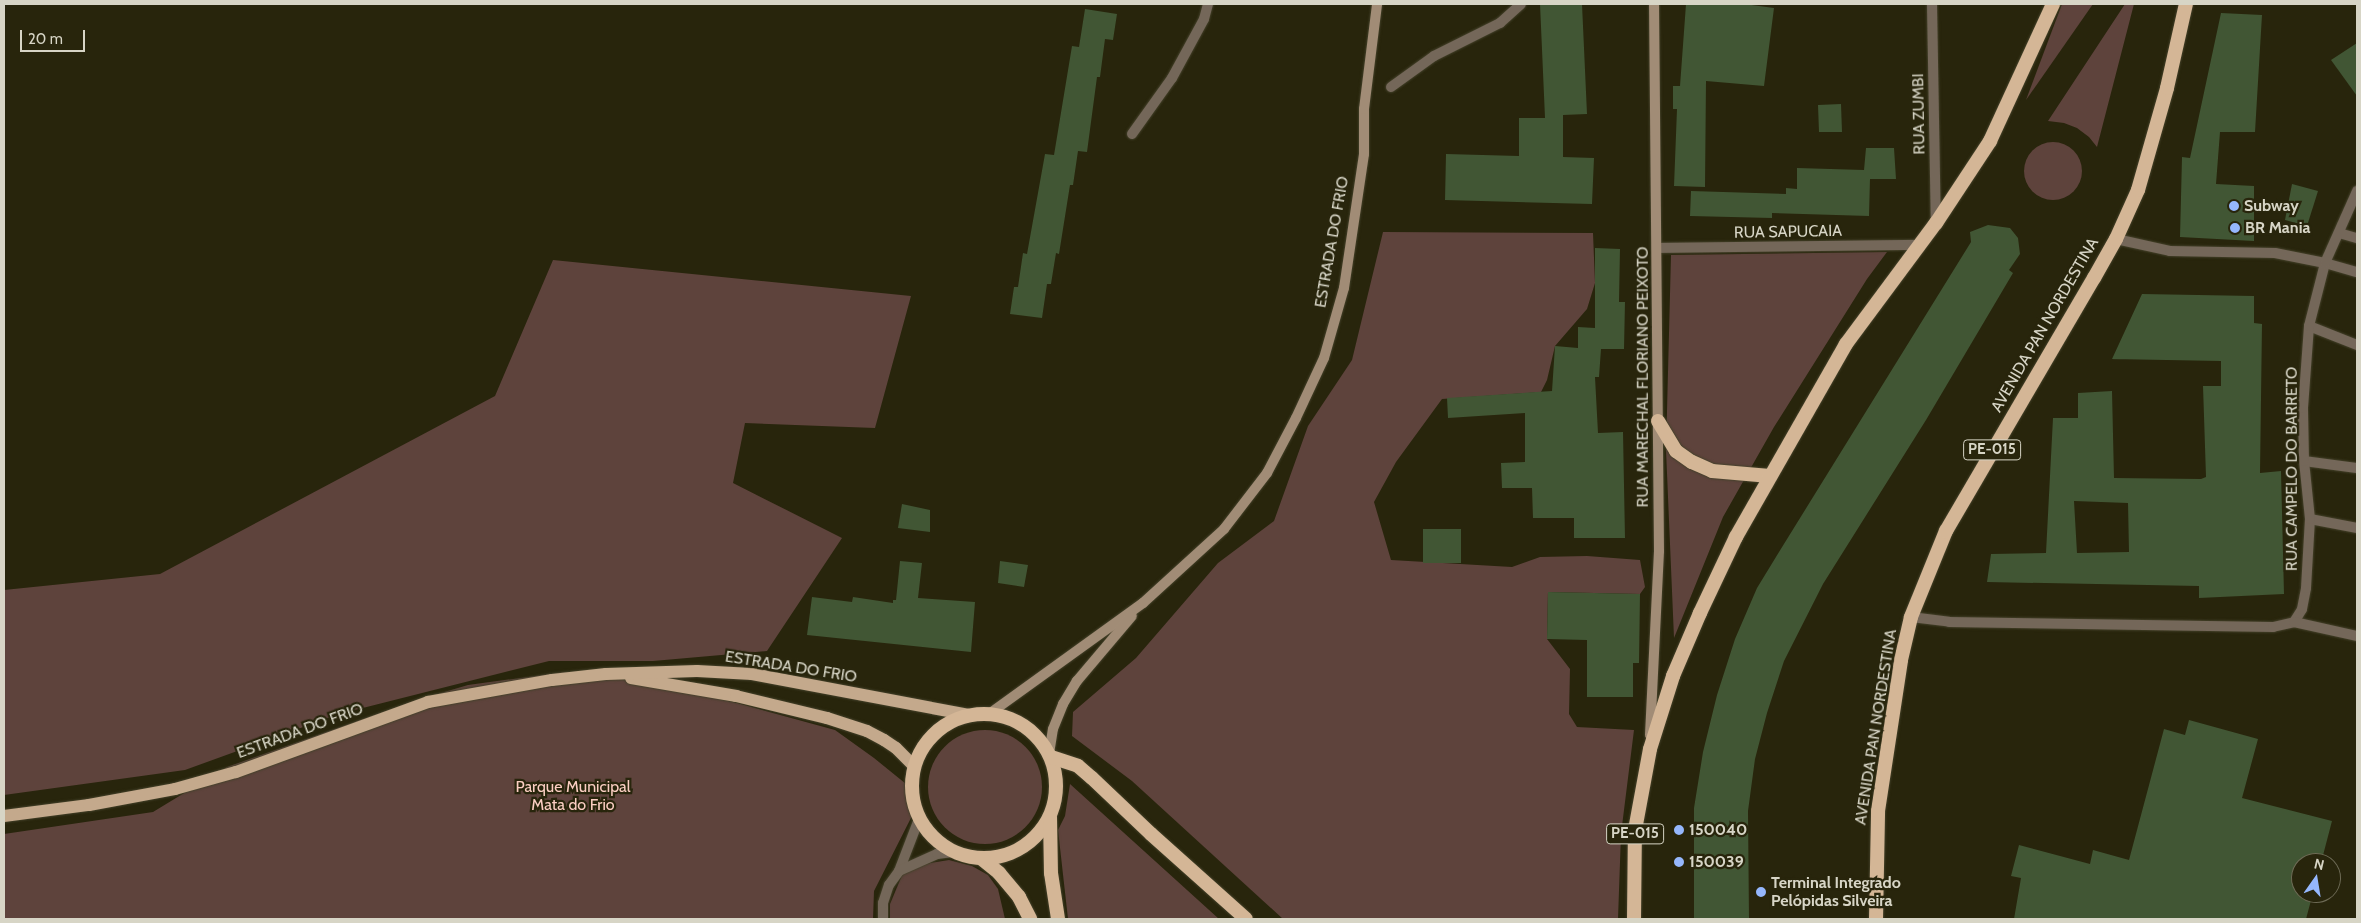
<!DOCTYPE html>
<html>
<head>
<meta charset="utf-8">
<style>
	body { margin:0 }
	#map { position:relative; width:2361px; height:923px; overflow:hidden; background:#28250c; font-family:Cabin,sans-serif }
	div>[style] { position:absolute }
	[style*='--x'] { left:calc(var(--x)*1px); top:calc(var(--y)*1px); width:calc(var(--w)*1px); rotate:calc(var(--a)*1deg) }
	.green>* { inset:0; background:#5e433c }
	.round { border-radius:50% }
	.building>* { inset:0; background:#415634 }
	.roads { filter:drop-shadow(0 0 1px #44412a) drop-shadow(0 0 1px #44412a) }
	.minor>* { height:10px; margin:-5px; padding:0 5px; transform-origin:5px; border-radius:5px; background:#746759 }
	.secondary>* { height:10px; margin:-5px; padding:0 5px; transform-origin:5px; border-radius:5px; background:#a18c76 }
	.primary>* { height:12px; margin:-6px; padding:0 6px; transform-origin:6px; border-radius:6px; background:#c4a98c }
	.trunk>* { height:14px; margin:-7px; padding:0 7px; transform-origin:7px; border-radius:7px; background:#d4b696 }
	.trunk>.ring { margin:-7px; padding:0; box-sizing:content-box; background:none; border:14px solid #d4b696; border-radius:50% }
	.dots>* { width:14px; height:14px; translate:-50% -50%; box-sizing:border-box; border:2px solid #28250c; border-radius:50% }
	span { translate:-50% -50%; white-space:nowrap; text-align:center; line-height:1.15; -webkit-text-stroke:4.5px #28250c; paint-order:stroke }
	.shield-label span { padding:1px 4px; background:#28250c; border:1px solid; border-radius:4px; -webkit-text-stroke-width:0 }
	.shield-label { font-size:15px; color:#d7d5c6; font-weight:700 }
	.street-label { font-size:16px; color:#d7d5c6 }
	.poi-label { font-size:16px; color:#d7d5c6; font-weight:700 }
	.left { translate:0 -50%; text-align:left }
	.park-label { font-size:16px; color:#fbcec2 }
	.frame { position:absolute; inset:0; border:5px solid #d7d5c6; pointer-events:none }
	.north { position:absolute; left:2291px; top:853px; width:50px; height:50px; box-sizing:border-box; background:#28250c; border:1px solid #6e6b56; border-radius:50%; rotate:13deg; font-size:14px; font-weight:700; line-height:20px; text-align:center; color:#d7d5c6 }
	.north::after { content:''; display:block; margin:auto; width:18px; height:22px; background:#95b7fd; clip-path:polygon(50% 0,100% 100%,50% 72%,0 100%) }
	.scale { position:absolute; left:20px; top:30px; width:65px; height:22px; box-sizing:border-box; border:2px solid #d7d5c6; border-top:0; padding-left:6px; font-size:15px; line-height:18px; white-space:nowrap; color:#d7d5c6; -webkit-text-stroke:4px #28250c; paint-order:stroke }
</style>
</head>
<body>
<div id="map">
	<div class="green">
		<i style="clip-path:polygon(2062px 4px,2093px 4px,2026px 100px)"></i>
		<i style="clip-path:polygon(2125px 4px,2134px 4px,2097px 147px,2089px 137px,2077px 128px,2064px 123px,2048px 121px)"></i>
		<i class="round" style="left:2024px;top:142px;width:58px;height:58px"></i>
		<i style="clip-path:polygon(1383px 232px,1593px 233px,1595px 283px,1587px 309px,1555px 346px,1547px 380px,1541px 392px,1442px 399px,1396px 462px,1374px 502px,1391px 560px,1512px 567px,1540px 557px,1587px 556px,1640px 560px,1645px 587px,1640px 594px,1548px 592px,1547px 639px,1570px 669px,1569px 714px,1577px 727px,1634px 730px,1621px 834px,1618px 919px,1283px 919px,1132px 781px,1072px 736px,1073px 712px,1136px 658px,1218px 563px,1274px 521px,1308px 426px,1352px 360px)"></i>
		<i style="clip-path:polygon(1887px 252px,1867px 279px,1774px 427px,1723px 517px,1674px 638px,1666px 450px,1671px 255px)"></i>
		<i style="clip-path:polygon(553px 260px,911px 296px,875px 428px,745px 423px,733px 483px,842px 538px,767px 651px,653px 661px,549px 661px,339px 714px,185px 770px,4px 795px,4px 590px,160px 574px,495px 396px)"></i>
		<i style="clip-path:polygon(565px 672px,606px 674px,737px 703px,835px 730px,874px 758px,911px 788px,915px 810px,874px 891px,873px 919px,4px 919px,4px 834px,153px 812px,227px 767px,414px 701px,468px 685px)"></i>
		<i class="round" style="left:928px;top:730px;width:114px;height:114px"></i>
		<i style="clip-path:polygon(1070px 784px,1219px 919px,1068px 919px,1058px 830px,1065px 816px)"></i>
		<i style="clip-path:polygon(949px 860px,972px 866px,988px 875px,998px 889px,1005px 919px,890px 919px,890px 904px,903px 873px,930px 863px)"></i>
	</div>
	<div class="building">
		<i style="clip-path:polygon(1540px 4px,1582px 4px,1587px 114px,1563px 115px,1563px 157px,1594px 158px,1592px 204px,1445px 200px,1446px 154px,1519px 156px,1519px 118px,1545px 118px)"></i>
		<i style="clip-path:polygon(1686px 4px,1744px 4px,1774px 8px,1764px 86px,1706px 81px,1705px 187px,1674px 186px,1677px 109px,1673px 109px,1673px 86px,1680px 86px)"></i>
		<i style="clip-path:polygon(1085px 9px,1117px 14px,1113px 40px,1105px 39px,1100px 77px,1097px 77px,1087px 152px,1078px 151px,1073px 185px,1070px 185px,1059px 254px,1056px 253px,1051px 284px,1047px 284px,1042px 318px,1010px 314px,1014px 287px,1018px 287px,1023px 253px,1027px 254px,1045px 154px,1054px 155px,1072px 46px,1079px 47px)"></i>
		<i style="clip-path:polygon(2221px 13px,2262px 15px,2255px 132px,2220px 132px,2216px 184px,2254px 186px,2254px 241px,2180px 237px,2182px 157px,2190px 158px)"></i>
		<i style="clip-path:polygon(2357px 43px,2357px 96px,2331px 60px)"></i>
		<i style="clip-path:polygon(1841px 104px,1842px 132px,1819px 132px,1818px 105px)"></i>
		<i style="clip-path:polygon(1866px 148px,1894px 148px,1896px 179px,1870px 179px,1869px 216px,1772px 213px,1772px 218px,1690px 216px,1691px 191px,1786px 194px,1786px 188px,1797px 189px,1797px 168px,1864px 170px)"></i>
		<i style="clip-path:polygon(2292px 184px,2318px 191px,2307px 226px,2285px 220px)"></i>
		<i style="clip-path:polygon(1988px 225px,2010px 228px,2018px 238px,2020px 254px,2009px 270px,2013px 273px,1926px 420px,1823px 584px,1784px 661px,1767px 713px,1755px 759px,1748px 811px,1749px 919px,1694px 919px,1694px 808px,1703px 752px,1717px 695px,1735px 639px,1757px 588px,1779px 552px,1971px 242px,1970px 232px)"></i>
		<i style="clip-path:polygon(1595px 248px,1620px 249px,1619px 302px,1625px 302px,1624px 349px,1601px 349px,1599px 377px,1595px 377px,1598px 433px,1623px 432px,1625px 538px,1574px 538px,1574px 518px,1533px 518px,1532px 488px,1502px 488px,1501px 463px,1525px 462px,1525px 413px,1448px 418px,1447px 398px,1552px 391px,1555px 346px,1578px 348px,1578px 327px,1595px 328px)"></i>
		<i style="clip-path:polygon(evenodd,2142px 294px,2254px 296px,2254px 323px,2262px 324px,2260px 473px,2281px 471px,2284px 594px,2199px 598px,2199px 586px,1987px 582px,1991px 554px,2046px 553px,2053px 418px,2078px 418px,2078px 393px,2112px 391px,2114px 478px,2201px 479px,2206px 477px,2203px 386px,2221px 386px,2221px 361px,2112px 359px,2142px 294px,2074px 501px,2128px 503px,2129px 552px,2077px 553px,2074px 501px)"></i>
		<i style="clip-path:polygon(902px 504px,930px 510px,930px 532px,898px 528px)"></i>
		<i style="clip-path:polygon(1423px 529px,1461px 529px,1461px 563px,1423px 563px)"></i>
		<i style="clip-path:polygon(900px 561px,922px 563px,918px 598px,975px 602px,971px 652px,807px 635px,812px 597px,852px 602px,853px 597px,893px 603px,893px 600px,896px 600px)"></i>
		<i style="clip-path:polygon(1000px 561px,1028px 565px,1024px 587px,998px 583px)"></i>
		<i style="clip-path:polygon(1548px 592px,1640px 594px,1639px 663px,1633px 663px,1633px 697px,1587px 697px,1587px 640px,1547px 639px)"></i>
		<i style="clip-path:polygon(2189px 720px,2258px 739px,2242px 798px,2332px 821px,2321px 863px,2301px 863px,2301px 893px,2313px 893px,2306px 919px,2014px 919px,2021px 878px,2011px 876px,2019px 845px,2090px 864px,2093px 850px,2129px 860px,2164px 729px,2185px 735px)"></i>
	</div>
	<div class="roads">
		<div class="minor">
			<i style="--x:1932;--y:4;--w:219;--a:89"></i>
			<i style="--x:1391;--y:87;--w:53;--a:-35.8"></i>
			<i style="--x:1434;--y:56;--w:74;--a:-26.6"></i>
			<i style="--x:1500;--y:23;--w:28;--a:-42"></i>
			<i style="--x:1132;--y:134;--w:69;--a:-54.5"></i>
			<i style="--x:1172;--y:78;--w:67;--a:-61.5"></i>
			<i style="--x:1204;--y:19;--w:16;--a:-75"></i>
			<i style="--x:2339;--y:233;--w:19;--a:16"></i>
			<i style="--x:2116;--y:239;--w:55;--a:12.5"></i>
			<i style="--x:2170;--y:251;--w:105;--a:1.1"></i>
			<i style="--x:2275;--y:253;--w:51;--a:11.3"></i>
			<i style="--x:2325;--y:263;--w:33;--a:16"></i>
			<i style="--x:1657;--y:248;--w:263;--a:-0.7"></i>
			<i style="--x:2309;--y:326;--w:52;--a:21.6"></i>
			<i style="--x:2304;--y:461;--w:53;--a:7.5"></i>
			<i style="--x:2310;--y:519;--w:48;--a:10.8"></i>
			<i style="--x:1911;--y:617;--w:38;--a:7"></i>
			<i style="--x:1949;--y:622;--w:324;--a:0.9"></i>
			<i style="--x:2273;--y:627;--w:22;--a:-13"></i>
			<i style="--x:2294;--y:622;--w:15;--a:-58"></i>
			<i style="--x:2302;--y:609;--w:21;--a:-79"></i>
			<i style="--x:2306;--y:588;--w:69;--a:-86.7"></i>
			<i style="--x:2310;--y:519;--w:58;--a:-95.9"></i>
			<i style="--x:2304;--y:461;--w:53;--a:-91.1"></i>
			<i style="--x:2303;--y:408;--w:82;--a:-85.8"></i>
			<i style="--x:2309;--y:326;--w:65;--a:-75.7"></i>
			<i style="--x:2325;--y:263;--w:79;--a:-66"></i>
			<i style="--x:2294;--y:622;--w:65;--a:12.5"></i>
			<i style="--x:899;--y:871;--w:56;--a:-69"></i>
			<i style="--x:883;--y:919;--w:16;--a:-90"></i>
			<i style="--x:883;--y:903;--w:19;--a:-72"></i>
			<i style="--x:889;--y:885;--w:17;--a:-54"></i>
			<i style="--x:899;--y:871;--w:42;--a:-24.1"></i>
			<i style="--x:937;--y:854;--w:16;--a:-7"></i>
		</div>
		<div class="secondary">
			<i style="--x:989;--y:714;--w:190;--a:-35.8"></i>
			<i style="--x:1143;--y:603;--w:110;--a:-42.4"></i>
			<i style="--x:1224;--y:529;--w:71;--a:-52.5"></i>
			<i style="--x:1267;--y:473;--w:62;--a:-62.2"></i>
			<i style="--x:1296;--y:418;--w:66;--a:-65"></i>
			<i style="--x:1324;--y:358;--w:73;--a:-74.1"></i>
			<i style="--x:1344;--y:288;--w:135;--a:-81.5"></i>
			<i style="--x:1364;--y:154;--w:45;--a:-90"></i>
			<i style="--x:1364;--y:109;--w:106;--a:-82.9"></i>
			<i style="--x:1650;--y:735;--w:184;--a:-87.2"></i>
			<i style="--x:1659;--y:551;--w:547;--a:-90.52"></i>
			<i style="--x:1049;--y:754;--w:25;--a:-81"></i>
			<i style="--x:1053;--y:729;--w:27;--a:-68"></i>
			<i style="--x:1063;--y:704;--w:27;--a:-59"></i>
			<i style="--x:1077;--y:681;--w:85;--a:-49.8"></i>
		</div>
		<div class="primary">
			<i style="--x:631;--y:678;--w:107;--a:9.7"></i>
			<i style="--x:736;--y:696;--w:94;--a:13.6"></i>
			<i style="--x:827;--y:718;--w:42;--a:18"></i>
			<i style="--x:867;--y:731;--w:19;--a:28"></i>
			<i style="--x:884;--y:740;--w:14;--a:34"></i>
			<i style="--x:896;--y:748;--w:25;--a:45"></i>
			<i style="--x:4;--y:816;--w:86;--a:-7.4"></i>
			<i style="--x:89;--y:805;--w:87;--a:-10.5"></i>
			<i style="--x:175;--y:789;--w:63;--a:-15.6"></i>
			<i style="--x:236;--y:772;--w:204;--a:-20"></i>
			<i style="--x:428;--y:702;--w:126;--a:-10.1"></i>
			<i style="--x:552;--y:680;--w:54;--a:-6.3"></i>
			<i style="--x:606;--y:674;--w:91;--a:-1.9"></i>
			<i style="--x:697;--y:671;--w:55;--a:3.1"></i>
			<i style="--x:752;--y:674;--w:222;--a:10.7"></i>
		</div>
		<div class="trunk">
			<i style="--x:1658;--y:421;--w:35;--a:59"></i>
			<i style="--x:1676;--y:451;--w:19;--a:35"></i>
			<i style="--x:1692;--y:462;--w:22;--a:24"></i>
			<i style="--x:1712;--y:471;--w:58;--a:4.9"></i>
			<i class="ring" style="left:912px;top:714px;width:130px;height:130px"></i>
			<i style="--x:1051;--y:757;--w:28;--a:18"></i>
			<i style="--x:1078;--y:766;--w:18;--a:41"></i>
			<i style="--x:1092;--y:778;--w:81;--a:43.5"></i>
			<i style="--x:1151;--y:834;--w:127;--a:41.8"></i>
			<i style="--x:1050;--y:817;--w:56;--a:89"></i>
			<i style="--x:1051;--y:873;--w:47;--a:81.3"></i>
			<i style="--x:982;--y:859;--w:22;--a:39"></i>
			<i style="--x:999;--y:873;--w:31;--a:50"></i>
			<i style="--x:1019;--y:897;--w:25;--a:63"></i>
			<i style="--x:1634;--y:919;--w:89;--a:-89.4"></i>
			<i style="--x:1635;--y:830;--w:82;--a:-79.5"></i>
			<i style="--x:1650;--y:749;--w:77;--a:-72.5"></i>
			<i style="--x:1673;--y:676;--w:69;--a:-66.8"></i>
			<i style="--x:1700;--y:613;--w:84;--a:-64.7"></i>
			<i style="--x:1736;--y:537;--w:222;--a:-60.3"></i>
			<i style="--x:1846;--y:344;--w:151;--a:-53.4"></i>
			<i style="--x:1936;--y:223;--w:98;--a:-56.6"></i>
			<i style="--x:1990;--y:141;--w:151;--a:-65.3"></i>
			<i style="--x:1876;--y:919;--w:108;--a:-88.9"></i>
			<i style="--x:1878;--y:811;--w:153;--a:-81.3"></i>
			<i style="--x:1901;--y:660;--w:44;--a:-76.9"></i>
			<i style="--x:1911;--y:617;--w:93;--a:-67.9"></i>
			<i style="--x:1946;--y:531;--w:293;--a:-59.7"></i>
			<i style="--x:2094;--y:278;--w:45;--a:-60.6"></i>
			<i style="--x:2116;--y:239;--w:54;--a:-65.8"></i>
			<i style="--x:2138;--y:190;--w:106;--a:-74.1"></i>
			<i style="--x:2167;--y:88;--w:86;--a:-77.3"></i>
		</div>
	</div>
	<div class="dots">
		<i style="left:2234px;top:206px;background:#95b7fd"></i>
		<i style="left:2235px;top:228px;background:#95b7fd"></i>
		<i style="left:1679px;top:830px;background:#95b7fd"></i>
		<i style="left:1679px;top:862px;background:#95b7fd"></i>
		<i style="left:1761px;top:892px;background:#95b7fd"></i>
	</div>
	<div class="shield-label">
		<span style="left:1992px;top:450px">PE-015</span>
		<span style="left:1635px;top:834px">PE-015</span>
	</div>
	<div class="street-label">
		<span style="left:1919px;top:114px;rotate:-91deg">RUA ZUMBI</span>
		<span style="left:1788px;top:232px;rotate:-1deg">RUA SAPUCAIA</span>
		<span style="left:1332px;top:242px;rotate:-80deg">ESTRADA DO FRIO</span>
		<span style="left:2045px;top:325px;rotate:-60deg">AVENIDA PAN NORDESTINA</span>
		<span style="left:1643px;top:377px;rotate:-90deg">RUA MARECHAL FLORIANO PEIXOTO</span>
		<span style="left:2292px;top:469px;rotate:-90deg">RUA CAMPELO DO BARRETO</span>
		<span style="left:791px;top:667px;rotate:9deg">ESTRADA DO FRIO</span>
		<span style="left:1876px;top:727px;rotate:-81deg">AVENIDA PAN NORDESTINA</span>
		<span style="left:300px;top:731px;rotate:-20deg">ESTRADA DO FRIO</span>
	</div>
	<div class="poi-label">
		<span class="left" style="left:2244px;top:206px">Subway</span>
		<span class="left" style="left:2245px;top:228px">BR Mania</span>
		<span class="left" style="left:1689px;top:830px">150040</span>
		<span class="left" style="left:1689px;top:862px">150039</span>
		<span class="left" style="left:1771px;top:892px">Terminal Integrado<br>Pelópidas Silveira</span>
	</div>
	<div class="park-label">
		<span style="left:573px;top:796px">Parque Municipal<br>Mata do Frio</span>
	</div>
	<div class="frame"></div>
	<div class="north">N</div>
	<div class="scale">20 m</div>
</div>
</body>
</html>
